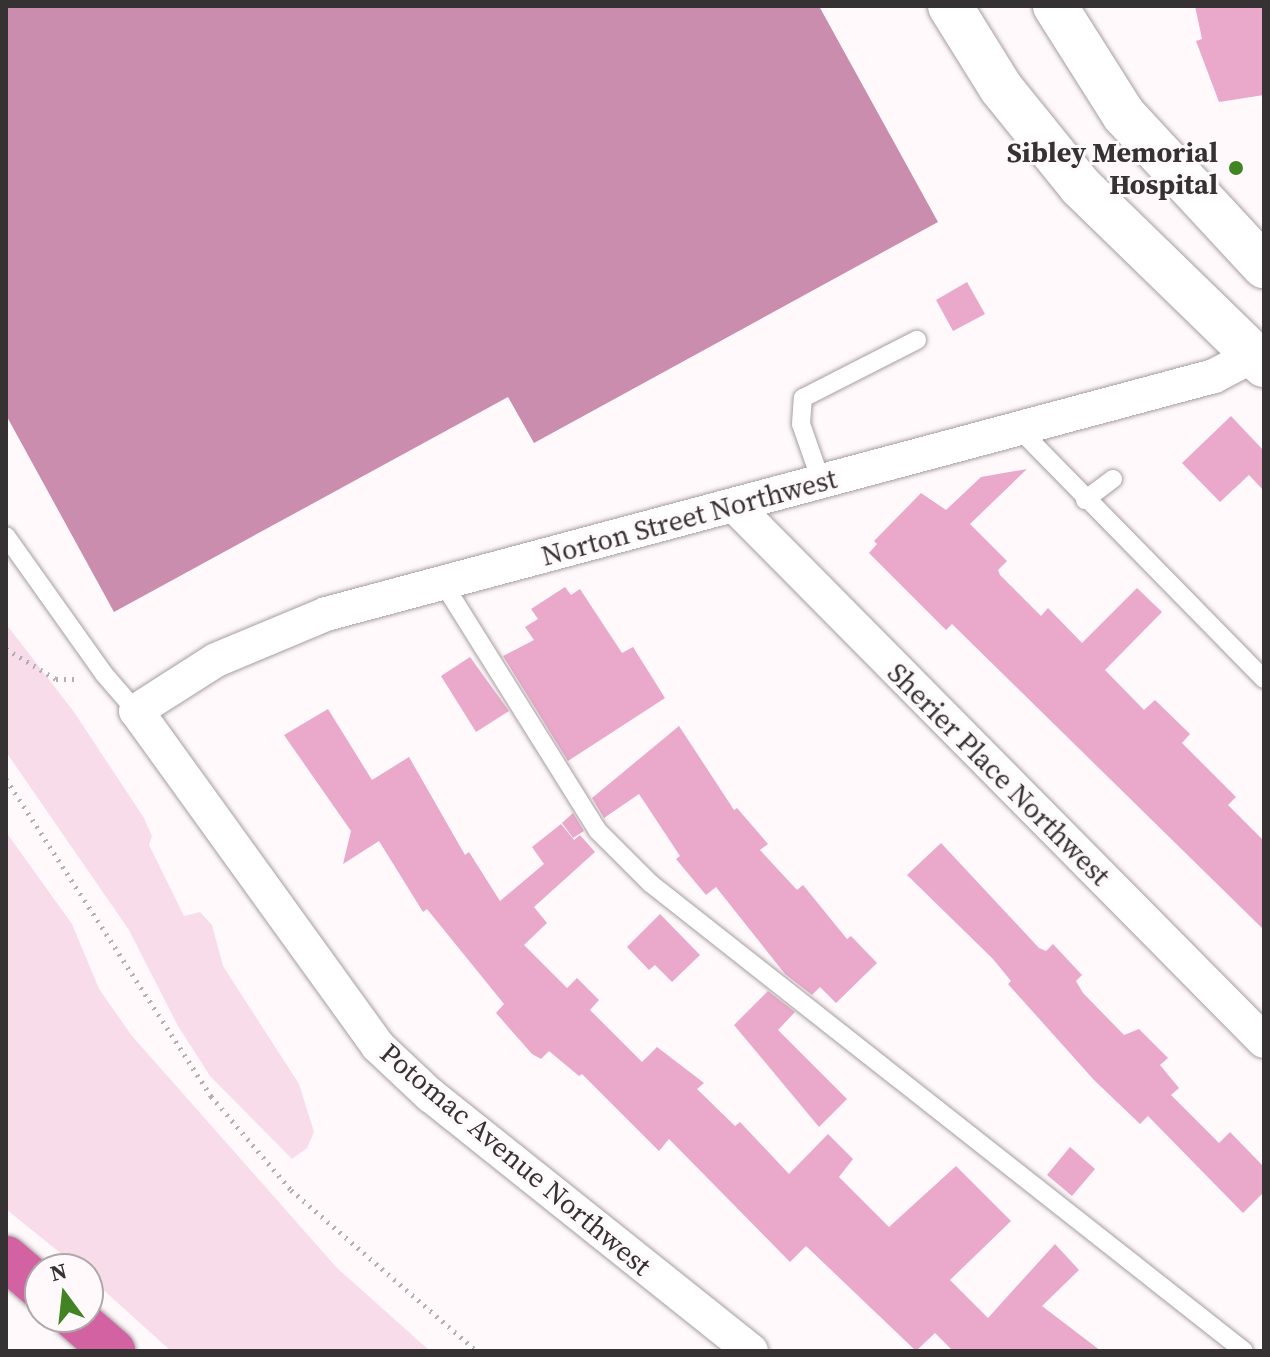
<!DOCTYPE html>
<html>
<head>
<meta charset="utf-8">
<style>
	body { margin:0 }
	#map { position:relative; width:1270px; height:1357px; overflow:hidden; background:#fff9fb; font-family:"Source Serif 4",serif }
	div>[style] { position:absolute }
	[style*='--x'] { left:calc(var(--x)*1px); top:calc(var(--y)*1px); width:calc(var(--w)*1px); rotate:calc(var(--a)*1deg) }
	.green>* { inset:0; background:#f8dce9 }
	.water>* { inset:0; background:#cb8dad }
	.building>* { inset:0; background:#eaa9ca }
	.path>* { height:5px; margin-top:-2.5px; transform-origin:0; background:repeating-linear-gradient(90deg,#b4afb1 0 2px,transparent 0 8px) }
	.roads { filter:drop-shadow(0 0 2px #a79da2) drop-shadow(0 0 2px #a79da2) }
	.lane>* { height:18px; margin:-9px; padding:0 9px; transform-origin:9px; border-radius:9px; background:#fff }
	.street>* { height:34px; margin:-17px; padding:0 17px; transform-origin:17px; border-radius:17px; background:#fff }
	.secondary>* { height:44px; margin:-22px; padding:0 22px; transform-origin:22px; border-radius:22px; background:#fff }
	.highway>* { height:44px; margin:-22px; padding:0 22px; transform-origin:22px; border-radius:22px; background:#d362a2 }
	.dots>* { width:22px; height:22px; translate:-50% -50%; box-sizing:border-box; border:4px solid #fff9fb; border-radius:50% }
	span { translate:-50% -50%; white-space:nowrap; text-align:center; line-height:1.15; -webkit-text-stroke:6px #fff9fb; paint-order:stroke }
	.poi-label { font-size:28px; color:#363234; font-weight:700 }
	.right { translate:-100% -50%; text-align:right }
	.street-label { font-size:28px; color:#363234 }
	.frame { position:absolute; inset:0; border:8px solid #363234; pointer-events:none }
	.north { position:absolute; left:24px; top:1253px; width:80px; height:80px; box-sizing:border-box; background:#fff9fb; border:2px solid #afa9ab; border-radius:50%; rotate:345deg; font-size:22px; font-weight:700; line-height:32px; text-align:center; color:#363234 }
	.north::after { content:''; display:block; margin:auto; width:28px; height:36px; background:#428324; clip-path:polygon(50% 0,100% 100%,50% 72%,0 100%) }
</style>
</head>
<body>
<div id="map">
	<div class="green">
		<i style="clip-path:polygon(6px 624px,74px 712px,144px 818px,152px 836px,149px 845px,184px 916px,200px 912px,212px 925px,223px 966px,299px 1084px,314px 1132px,307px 1148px,292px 1159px,210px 1076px,178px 1026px,129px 930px,6px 752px)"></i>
		<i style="clip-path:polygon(6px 832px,72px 924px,99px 989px,132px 1036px,337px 1268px,430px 1351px,171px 1351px,88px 1276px,88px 1269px,80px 1269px,6px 1209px)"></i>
	</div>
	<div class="water">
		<i style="clip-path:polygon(6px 6px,819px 6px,938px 222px,534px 443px,508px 397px,114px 612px,6px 415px)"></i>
	</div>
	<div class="building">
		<i style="clip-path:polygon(1195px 6px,1264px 6px,1264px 95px,1219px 102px,1196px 41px,1202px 39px)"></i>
		<i style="clip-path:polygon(967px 282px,985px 314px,953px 331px,936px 300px)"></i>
		<i style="clip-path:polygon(1231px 416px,1264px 451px,1264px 491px,1249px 475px,1220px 502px,1182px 463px)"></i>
		<i style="clip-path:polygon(1027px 469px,970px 524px,1007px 561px,998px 570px,1000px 575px,1041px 616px,1048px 608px,1082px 643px,1137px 588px,1162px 612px,1105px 670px,1144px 710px,1155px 700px,1190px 734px,1182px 743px,1236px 797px,1228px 805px,1264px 841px,1264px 930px,952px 624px,946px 630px,869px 553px,877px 544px,874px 541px,921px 493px,946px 510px,981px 477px)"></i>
		<i style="clip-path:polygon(565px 587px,571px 595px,580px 589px,622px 653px,633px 647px,665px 698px,568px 761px,503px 656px,534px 640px,525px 627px,538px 619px,531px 609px)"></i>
		<i style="clip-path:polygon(470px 657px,509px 711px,476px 732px,441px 676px)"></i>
		<i style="clip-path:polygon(328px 709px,372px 780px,409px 757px,465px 855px,469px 852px,500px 901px,544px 864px,532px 847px,561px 824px,574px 840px,580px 835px,595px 852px,534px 907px,547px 923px,524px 945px,567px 988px,577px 978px,599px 1000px,590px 1010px,642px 1062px,657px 1047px,704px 1083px,697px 1089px,735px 1126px,740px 1122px,789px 1174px,828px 1134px,853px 1159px,839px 1177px,889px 1227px,956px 1166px,1011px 1221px,950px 1280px,988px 1318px,1055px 1244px,1079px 1270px,1042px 1306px,1101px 1351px,953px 1351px,935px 1333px,916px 1351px,806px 1246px,790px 1262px,669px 1139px,659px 1151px,582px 1074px,579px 1076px,549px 1051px,541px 1059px,532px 1054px,496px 1013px,504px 1004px,427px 909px,423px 912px,379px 841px,343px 864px,351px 831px,284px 735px)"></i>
		<i style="clip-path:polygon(679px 726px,734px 810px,737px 808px,768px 844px,760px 850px,797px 890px,803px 885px,847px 939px,851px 936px,877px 963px,836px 1003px,820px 987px,812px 995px,785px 974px,716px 887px,706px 895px,676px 859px,680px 856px,639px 794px,604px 818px,592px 798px)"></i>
		<i style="clip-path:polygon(573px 813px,584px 831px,573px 838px,562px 823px)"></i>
		<i style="clip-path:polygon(941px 843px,1039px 948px,1046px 951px,1053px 944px,1082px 975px,1076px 981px,1083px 993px,1124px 1035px,1139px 1029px,1168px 1058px,1160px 1065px,1179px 1088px,1171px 1095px,1219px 1143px,1230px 1132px,1264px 1167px,1264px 1192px,1243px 1213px,1148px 1116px,1140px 1124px,1094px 1080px,1008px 984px,1011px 981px,993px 959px,907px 875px)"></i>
		<i style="clip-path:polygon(660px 914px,700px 955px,672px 982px,655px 965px,649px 970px,627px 947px)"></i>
		<i style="clip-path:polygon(768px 991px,795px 1012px,778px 1030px,847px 1099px,819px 1127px,734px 1025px)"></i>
		<i style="clip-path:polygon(1070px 1147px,1095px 1169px,1072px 1196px,1047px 1175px)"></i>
	</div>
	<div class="path">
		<i style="--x:6;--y:649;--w:58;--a:31"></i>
		<i style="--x:56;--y:679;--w:18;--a:0"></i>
		<i style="--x:6;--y:779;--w:378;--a:57.1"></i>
		<i style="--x:211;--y:1096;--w:123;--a:49.6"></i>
		<i style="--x:291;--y:1190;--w:246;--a:40.9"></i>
	</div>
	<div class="roads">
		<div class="lane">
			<i style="--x:1019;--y:429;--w:350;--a:45.6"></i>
			<i style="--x:821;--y:481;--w:60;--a:-109.3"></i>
			<i style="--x:801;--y:424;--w:26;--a:-86"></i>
			<i style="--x:803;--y:398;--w:128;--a:-27"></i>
			<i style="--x:1085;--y:500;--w:35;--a:-37"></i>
			<i style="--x:6;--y:536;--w:169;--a:54.6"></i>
			<i style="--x:104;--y:674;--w:49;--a:49.1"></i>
			<i style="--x:443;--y:583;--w:292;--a:58"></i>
			<i style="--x:598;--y:831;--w:74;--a:45"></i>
			<i style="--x:650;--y:883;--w:756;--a:38.23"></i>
		</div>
		<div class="street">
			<i style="--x:735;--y:506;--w:752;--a:45.32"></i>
			<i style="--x:751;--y:1351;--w:409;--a:-141.4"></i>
			<i style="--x:431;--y:1096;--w:73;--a:-136.7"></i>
			<i style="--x:378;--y:1046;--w:413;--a:-125.8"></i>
			<i style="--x:136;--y:711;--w:95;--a:-32.5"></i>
			<i style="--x:216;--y:660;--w:119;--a:-22.7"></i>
			<i style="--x:326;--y:614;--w:919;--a:-15"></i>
			<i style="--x:1214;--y:376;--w:45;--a:-27.7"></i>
		</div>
		<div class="secondary">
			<i style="--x:950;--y:6;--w:97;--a:58.1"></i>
			<i style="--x:1001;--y:88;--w:126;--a:51.1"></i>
			<i style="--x:1080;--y:186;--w:257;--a:44.2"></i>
			<i style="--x:1055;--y:6;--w:129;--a:57.7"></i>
			<i style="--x:1124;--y:115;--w:206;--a:47.2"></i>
		</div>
		<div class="highway">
			<i style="--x:6;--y:1258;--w:45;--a:40.5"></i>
			<i style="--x:74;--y:1317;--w:52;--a:41.1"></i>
		</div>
	</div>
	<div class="dots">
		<i style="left:1236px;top:168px;background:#428324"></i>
	</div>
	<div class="poi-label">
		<span class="right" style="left:1218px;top:168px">Sibley Memorial<br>Hospital</span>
	</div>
	<div class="street-label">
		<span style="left:689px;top:517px;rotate:-15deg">Norton Street Northwest</span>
		<span style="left:999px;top:774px;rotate:45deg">Sherier Place Northwest</span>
		<span style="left:516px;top:1159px;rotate:40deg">Potomac Avenue Northwest</span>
	</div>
	<div class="frame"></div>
	<div class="north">N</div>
</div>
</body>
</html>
